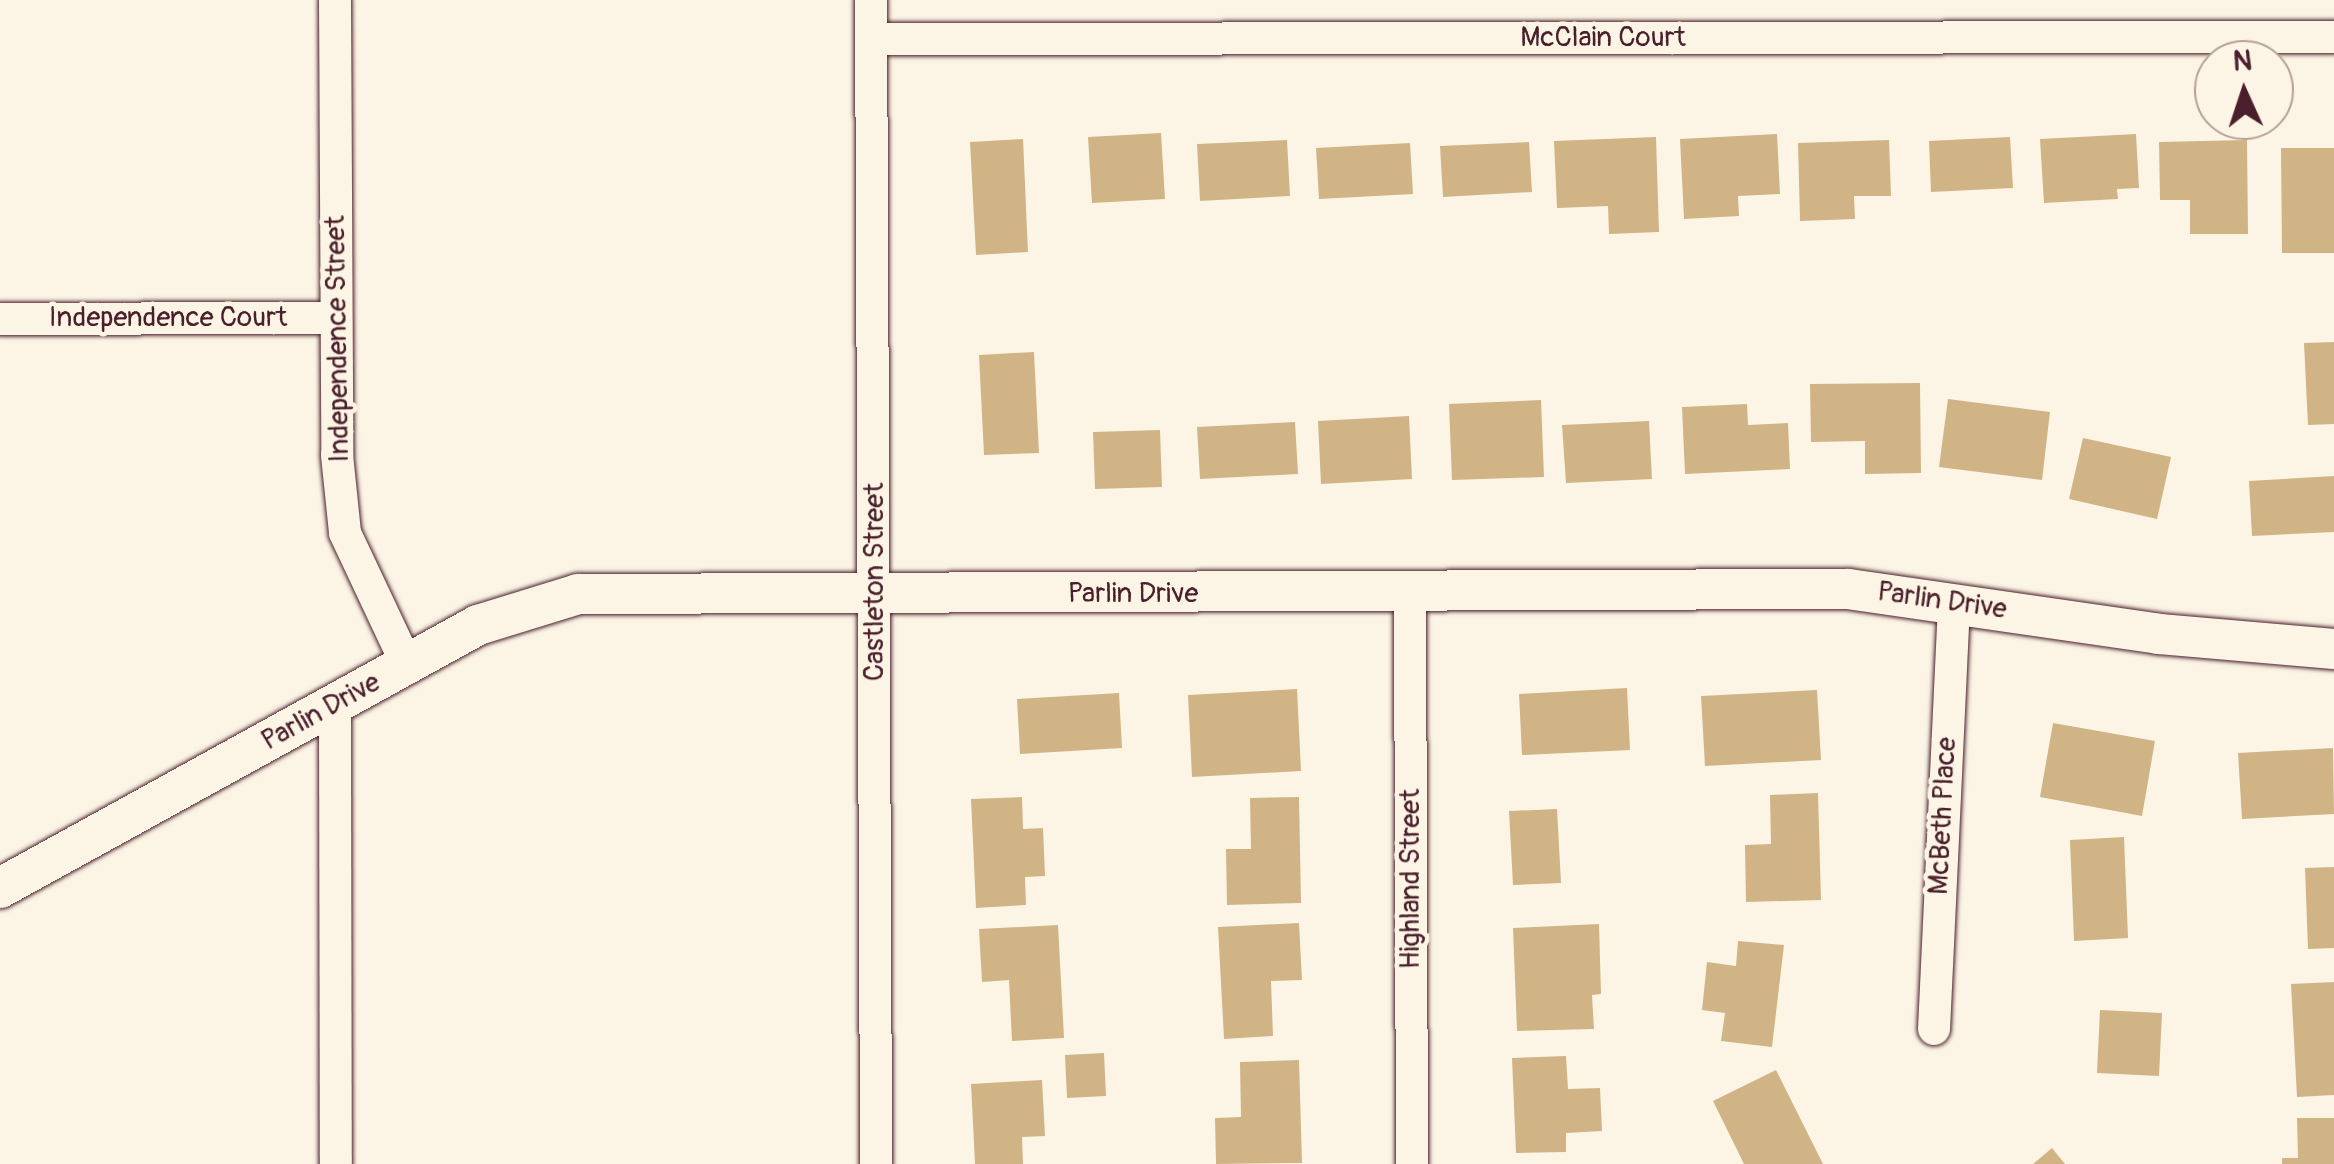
<!DOCTYPE html>
<html>
<head>
<meta charset="utf-8">
<style>
	body { margin:0 }
	#map { position:relative; width:2334px; height:1164px; overflow:hidden; background:#fcf5e5; font-family:Pangolin,sans-serif }
	div>[style] { position:absolute }
	[style*='--x'] { left:calc(var(--x)*1px); top:calc(var(--y)*1px); width:calc(var(--w)*1px); rotate:calc(var(--a)*1deg) }
	.building>* { inset:0; background:#d0b485 }
	.roads { filter:drop-shadow(0 0 2px #4a1f2b) drop-shadow(0 0 2px #4a1f2b) }
	.minor>* { height:32px; margin:-16px; padding:0 16px; transform-origin:16px; border-radius:16px; background:#fcf5e5 }
	.tertiary>* { height:40px; margin:-20px; padding:0 20px; transform-origin:20px; border-radius:20px; background:#fcf5e5 }
	span { translate:-50% -50%; white-space:nowrap; text-align:center; line-height:1.15; -webkit-text-stroke:9px #fcf5e5; paint-order:stroke }
	.street-label { font-size:28px; color:#4a1f2b }
	.north { position:absolute; left:2194px; top:40px; width:100px; height:100px; box-sizing:border-box; background:#fcf5e5; border:2px solid #b59f9b; border-radius:50%; rotate:357deg; font-size:28px; font-weight:700; line-height:40px; text-align:center; color:#4a1f2b }
	.north::after { content:''; display:block; margin:auto; width:35px; height:45px; background:#4a1f2b; clip-path:polygon(50% 0,100% 100%,50% 72%,0 100%) }
</style>
</head>
<body>
<div id="map">
	<div class="building">
		<i style="clip-path:polygon(1161px 133px,1165px 199px,1092px 203px,1088px 137px)"></i>
		<i style="clip-path:polygon(1777px 134px,1780px 194px,1738px 196px,1739px 216px,1684px 219px,1680px 139px)"></i>
		<i style="clip-path:polygon(2136px 134px,2139px 188px,2117px 189px,2118px 199px,2044px 203px,2040px 139px)"></i>
		<i style="clip-path:polygon(1656px 137px,1659px 232px,1609px 234px,1608px 206px,1557px 208px,1554px 141px)"></i>
		<i style="clip-path:polygon(2010px 137px,2013px 188px,1931px 192px,1929px 141px)"></i>
		<i style="clip-path:polygon(1023px 139px,1028px 252px,976px 255px,970px 142px)"></i>
		<i style="clip-path:polygon(1287px 140px,1290px 196px,1200px 201px,1197px 144px)"></i>
		<i style="clip-path:polygon(1889px 140px,1891px 196px,1854px 196px,1855px 219px,1800px 221px,1798px 143px)"></i>
		<i style="clip-path:polygon(2247px 140px,2248px 234px,2190px 234px,2190px 200px,2160px 200px,2159px 142px)"></i>
		<i style="clip-path:polygon(1529px 142px,1532px 192px,1443px 197px,1440px 146px)"></i>
		<i style="clip-path:polygon(1410px 143px,1413px 194px,1319px 199px,1316px 148px)"></i>
		<i style="clip-path:polygon(2281px 148px,2334px 148px,2334px 253px,2282px 253px)"></i>
		<i style="clip-path:polygon(2334px 342px,2334px 424px,2308px 425px,2304px 343px)"></i>
		<i style="clip-path:polygon(1034px 352px,1039px 453px,984px 455px,979px 355px)"></i>
		<i style="clip-path:polygon(1920px 383px,1921px 473px,1865px 474px,1865px 441px,1811px 442px,1810px 384px)"></i>
		<i style="clip-path:polygon(1948px 399px,2050px 412px,2042px 480px,1939px 467px)"></i>
		<i style="clip-path:polygon(1541px 400px,1544px 477px,1452px 480px,1449px 404px)"></i>
		<i style="clip-path:polygon(1747px 404px,1748px 425px,1788px 423px,1790px 469px,1685px 474px,1682px 407px)"></i>
		<i style="clip-path:polygon(1409px 416px,1412px 479px,1321px 484px,1318px 421px)"></i>
		<i style="clip-path:polygon(1649px 421px,1652px 479px,1566px 483px,1562px 425px)"></i>
		<i style="clip-path:polygon(1295px 422px,1298px 474px,1200px 479px,1197px 427px)"></i>
		<i style="clip-path:polygon(1160px 430px,1162px 487px,1095px 489px,1093px 432px)"></i>
		<i style="clip-path:polygon(2083px 438px,2171px 457px,2157px 519px,2069px 499px)"></i>
		<i style="clip-path:polygon(2334px 476px,2334px 532px,2252px 536px,2249px 481px)"></i>
		<i style="clip-path:polygon(1627px 688px,1630px 750px,1522px 755px,1519px 694px)"></i>
		<i style="clip-path:polygon(1297px 689px,1301px 771px,1192px 777px,1188px 695px)"></i>
		<i style="clip-path:polygon(1817px 690px,1821px 760px,1705px 766px,1701px 696px)"></i>
		<i style="clip-path:polygon(1119px 693px,1122px 748px,1020px 754px,1017px 699px)"></i>
		<i style="clip-path:polygon(2053px 723px,2155px 741px,2142px 816px,2040px 797px)"></i>
		<i style="clip-path:polygon(2333px 748px,2334px 814px,2242px 819px,2238px 753px)"></i>
		<i style="clip-path:polygon(1818px 793px,1821px 900px,1746px 902px,1745px 845px,1771px 844px,1770px 795px)"></i>
		<i style="clip-path:polygon(1022px 797px,1023px 829px,1043px 828px,1045px 876px,1025px 877px,1026px 905px,976px 908px,971px 799px)"></i>
		<i style="clip-path:polygon(1299px 797px,1301px 903px,1227px 905px,1226px 849px,1251px 849px,1250px 798px)"></i>
		<i style="clip-path:polygon(1557px 809px,1561px 883px,1513px 885px,1509px 811px)"></i>
		<i style="clip-path:polygon(2124px 837px,2128px 938px,2074px 941px,2070px 840px)"></i>
		<i style="clip-path:polygon(2334px 867px,2334px 948px,2308px 949px,2305px 868px)"></i>
		<i style="clip-path:polygon(1299px 923px,1302px 980px,1271px 981px,1273px 1036px,1224px 1039px,1218px 927px)"></i>
		<i style="clip-path:polygon(1599px 924px,1601px 994px,1592px 995px,1594px 1029px,1517px 1031px,1513px 928px)"></i>
		<i style="clip-path:polygon(1058px 925px,1064px 1038px,1012px 1041px,1009px 980px,982px 982px,979px 929px)"></i>
		<i style="clip-path:polygon(1738px 941px,1784px 945px,1772px 1047px,1721px 1041px,1725px 1013px,1702px 1010px,1707px 962px,1736px 966px)"></i>
		<i style="clip-path:polygon(2334px 982px,2334px 1095px,2297px 1097px,2291px 984px)"></i>
		<i style="clip-path:polygon(2100px 1010px,2162px 1013px,2159px 1076px,2097px 1073px)"></i>
		<i style="clip-path:polygon(1104px 1053px,1106px 1096px,1067px 1098px,1065px 1055px)"></i>
		<i style="clip-path:polygon(1566px 1056px,1568px 1089px,1600px 1088px,1602px 1131px,1566px 1133px,1566px 1152px,1516px 1153px,1512px 1058px)"></i>
		<i style="clip-path:polygon(1299px 1060px,1302px 1163px,1216px 1164px,1215px 1118px,1241px 1117px,1240px 1062px)"></i>
		<i style="clip-path:polygon(1776px 1070px,1823px 1164px,1744px 1164px,1713px 1101px)"></i>
		<i style="clip-path:polygon(1042px 1080px,1045px 1136px,1022px 1137px,1023px 1164px,975px 1164px,971px 1084px)"></i>
		<i style="clip-path:polygon(2297px 1118px,2334px 1118px,2334px 1164px,2282px 1164px,2282px 1158px,2298px 1158px)"></i>
		<i style="clip-path:polygon(2052px 1148px,2065px 1164px,2033px 1164px)"></i>
	</div>
	<div class="roads">
		<div class="minor">
			<i style="--x:335;--y:0;--w:455;--a:89.7"></i>
			<i style="--x:337;--y:455;--w:78;--a:84.1"></i>
			<i style="--x:345;--y:533;--w:146;--a:64.8"></i>
			<i style="--x:871;--y:0;--w:1164;--a:89.75"></i>
			<i style="--x:871;--y:39;--w:1463;--a:-0.08"></i>
			<i style="--x:0;--y:319;--w:336;--a:-0.2"></i>
			<i style="--x:1410;--y:595;--w:569;--a:89.8"></i>
			<i style="--x:335;--y:705;--w:459;--a:89.9"></i>
			<i style="--x:1934;--y:1029;--w:426;--a:-87.3"></i>
		</div>
		<div class="tertiary">
			<i style="--x:0;--y:888;--w:546;--a:-28.82"></i>
			<i style="--x:478;--y:625;--w:105;--a:-17.2"></i>
			<i style="--x:578;--y:594;--w:1270;--a:-0.23"></i>
			<i style="--x:1848;--y:589;--w:314;--a:8.2"></i>
			<i style="--x:2159;--y:634;--w:176;--a:4.9"></i>
		</div>
	</div>
	<div class="street-label">
		<span style="left:1603px;top:38px">McClain Court</span>
		<span style="left:168px;top:318px">Independence Court</span>
		<span style="left:338px;top:339px;rotate:-91deg">Independence Street</span>
		<span style="left:875px;top:582px;rotate:-90deg">Castleton Street</span>
		<span style="left:1133px;top:594px">Parlin Drive</span>
		<span style="left:1942px;top:601px;rotate:8deg">Parlin Drive</span>
		<span style="left:321px;top:712px;rotate:-29deg">Parlin Drive</span>
		<span style="left:1943px;top:816px;rotate:-87deg">McBeth Place</span>
		<span style="left:1411px;top:879px;rotate:-90deg">Highland Street</span>
	</div>
	<div class="north">N</div>
</div>
</body>
</html>
